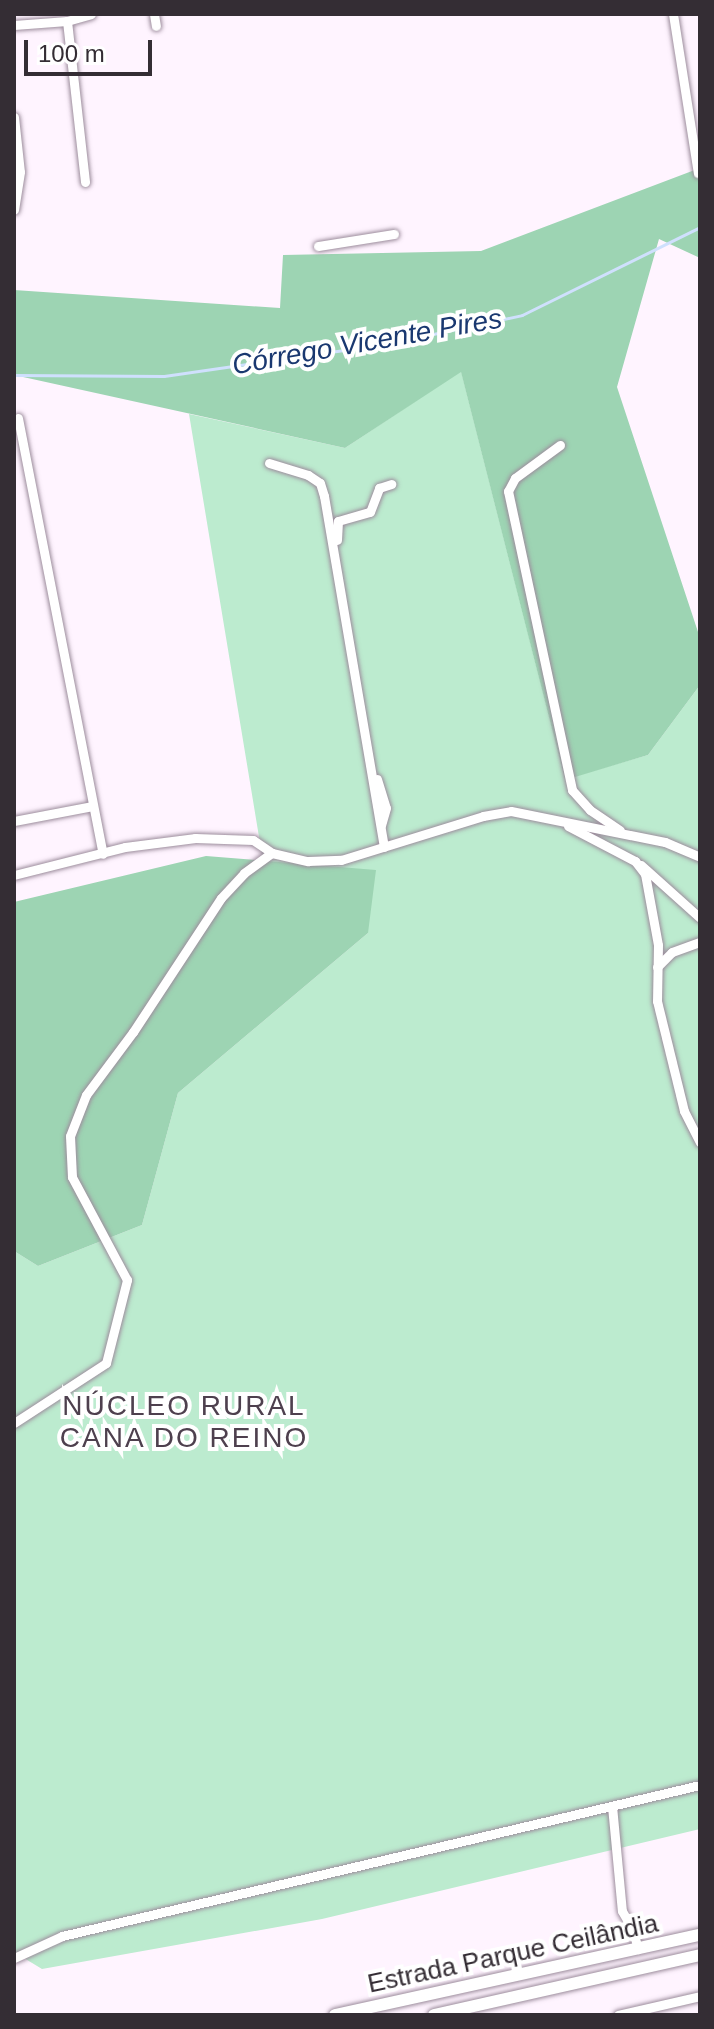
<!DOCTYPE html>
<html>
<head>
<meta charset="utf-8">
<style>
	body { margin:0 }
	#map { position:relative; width:714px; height:2029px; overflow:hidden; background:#fff4ff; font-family:Helvetica,sans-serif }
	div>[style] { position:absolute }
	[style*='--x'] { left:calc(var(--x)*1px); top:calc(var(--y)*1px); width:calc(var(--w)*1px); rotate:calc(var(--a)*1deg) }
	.green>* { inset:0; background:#bcebcf }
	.forest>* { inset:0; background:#9dd4b3 }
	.stream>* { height:3px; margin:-1.5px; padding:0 1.5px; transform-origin:1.5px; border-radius:1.5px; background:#cfe0fd }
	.roads { filter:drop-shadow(0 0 2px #9d8d9d) drop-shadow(0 0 2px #9d8d9d) }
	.minor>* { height:9px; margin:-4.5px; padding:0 4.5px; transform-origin:4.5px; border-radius:4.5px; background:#fff }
	.highway>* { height:12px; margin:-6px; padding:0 6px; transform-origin:6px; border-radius:6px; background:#fff }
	span { translate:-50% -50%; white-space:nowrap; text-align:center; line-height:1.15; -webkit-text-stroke:8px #fff; paint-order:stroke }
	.street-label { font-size:26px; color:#342d34 }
	.water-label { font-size:28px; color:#1a3870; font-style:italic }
	.neighbourhood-label { font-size:28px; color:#4e404e; letter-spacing:2px }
	.frame { position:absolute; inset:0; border:16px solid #342d34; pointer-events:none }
	.scale { position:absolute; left:24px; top:40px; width:128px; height:36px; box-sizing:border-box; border:4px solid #342d34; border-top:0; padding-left:10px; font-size:24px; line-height:28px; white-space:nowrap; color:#342d34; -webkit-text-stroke:6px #fff; paint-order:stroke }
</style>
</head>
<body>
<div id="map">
	<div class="green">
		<i style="clip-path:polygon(461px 371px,565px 779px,648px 755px,700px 685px,700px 1829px,322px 1919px,42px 1969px,14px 1952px,14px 1251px,38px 1266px,142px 1225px,178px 1093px,368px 933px,263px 861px,189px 414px,345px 448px)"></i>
	</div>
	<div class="forest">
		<i style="clip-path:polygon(700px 168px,700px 258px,659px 239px,617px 387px,700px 638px,700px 685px,648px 755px,565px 780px,461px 372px,345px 448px,14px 375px,14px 290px,280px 308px,283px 255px,481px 251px)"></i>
		<i style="clip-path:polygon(206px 856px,376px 870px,368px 933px,178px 1093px,142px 1225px,38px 1266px,14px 1251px,14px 902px)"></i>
	</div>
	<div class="stream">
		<i style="--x:14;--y:375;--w:150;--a:0.4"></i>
		<i style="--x:164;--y:376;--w:224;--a:-8.2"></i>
		<i style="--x:386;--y:344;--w:139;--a:-12"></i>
		<i style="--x:522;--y:315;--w:199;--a:-26.3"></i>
	</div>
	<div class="roads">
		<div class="minor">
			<i style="--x:154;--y:14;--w:12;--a:81"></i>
			<i style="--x:673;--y:14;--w:161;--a:81.1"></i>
			<i style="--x:67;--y:21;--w:162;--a:83.6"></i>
			<i style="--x:14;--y:25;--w:53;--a:-4.3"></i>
			<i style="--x:67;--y:21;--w:25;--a:-16"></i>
			<i style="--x:14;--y:117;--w:55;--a:83.8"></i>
			<i style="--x:20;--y:172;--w:38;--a:99"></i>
			<i style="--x:318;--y:246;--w:77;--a:-9"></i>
			<i style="--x:18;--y:418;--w:444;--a:79"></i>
			<i style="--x:560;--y:445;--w:56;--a:143.7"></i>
			<i style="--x:515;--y:478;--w:15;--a:118"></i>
			<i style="--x:508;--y:491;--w:306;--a:77.9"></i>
			<i style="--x:572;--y:790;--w:27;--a:48"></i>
			<i style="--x:590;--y:810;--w:36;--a:34"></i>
			<i style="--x:269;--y:463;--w:41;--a:17.1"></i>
			<i style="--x:308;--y:475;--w:14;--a:34"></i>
			<i style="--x:320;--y:483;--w:14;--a:73"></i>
			<i style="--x:324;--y:496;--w:356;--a:80.3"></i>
			<i style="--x:337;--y:540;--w:19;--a:-87"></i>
			<i style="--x:338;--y:521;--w:33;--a:-16"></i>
			<i style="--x:370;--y:512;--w:26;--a:-69"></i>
			<i style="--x:379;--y:488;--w:13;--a:-18"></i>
			<i style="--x:377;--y:779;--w:30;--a:73"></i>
			<i style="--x:386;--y:808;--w:18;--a:106"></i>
			<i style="--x:14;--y:821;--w:80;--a:-10.8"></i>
			<i style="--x:568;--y:826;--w:76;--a:27.6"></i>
			<i style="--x:635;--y:861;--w:16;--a:52"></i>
			<i style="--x:645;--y:874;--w:72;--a:79.6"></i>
			<i style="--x:658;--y:945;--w:56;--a:91"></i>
			<i style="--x:657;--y:1001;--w:113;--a:76.2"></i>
			<i style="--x:684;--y:1111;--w:35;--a:63"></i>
			<i style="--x:641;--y:865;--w:79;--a:41.9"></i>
			<i style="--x:14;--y:875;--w:114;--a:-14.2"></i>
			<i style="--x:125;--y:847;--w:71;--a:-7.3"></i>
			<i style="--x:195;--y:838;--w:58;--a:2"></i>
			<i style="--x:253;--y:840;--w:23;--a:34"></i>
			<i style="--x:272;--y:853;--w:37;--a:13"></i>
			<i style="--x:308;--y:861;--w:33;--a:-2"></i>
			<i style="--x:341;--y:860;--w:149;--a:-17.2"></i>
			<i style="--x:483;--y:816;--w:28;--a:-10"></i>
			<i style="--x:511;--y:811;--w:157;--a:11.4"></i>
			<i style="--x:665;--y:842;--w:38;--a:23"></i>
			<i style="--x:657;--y:967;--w:21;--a:-45"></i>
			<i style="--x:672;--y:952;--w:30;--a:-20"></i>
			<i style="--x:14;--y:1423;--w:110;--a:-33.1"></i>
			<i style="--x:106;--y:1363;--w:86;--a:-75.8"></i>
			<i style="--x:127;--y:1280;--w:117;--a:-118.1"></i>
			<i style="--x:72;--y:1177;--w:41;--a:-92.8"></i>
			<i style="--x:70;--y:1136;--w:44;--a:-68.7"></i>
			<i style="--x:86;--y:1095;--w:79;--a:-53.3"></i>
			<i style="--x:133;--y:1032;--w:160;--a:-56.7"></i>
			<i style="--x:221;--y:898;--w:34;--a:-47"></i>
			<i style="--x:244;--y:873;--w:34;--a:-36"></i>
			<i style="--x:612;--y:1806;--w:105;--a:84.6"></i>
			<i style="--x:622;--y:1911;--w:20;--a:60"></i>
			<i style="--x:632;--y:1928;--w:22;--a:74"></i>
			<i style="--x:14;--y:1958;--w:53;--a:-24.6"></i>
			<i style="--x:62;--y:1936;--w:656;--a:-13.32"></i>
			<i style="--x:618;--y:2015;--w:84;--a:-13"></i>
		</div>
		<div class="highway">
			<i style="--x:335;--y:2015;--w:374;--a:-12.4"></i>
			<i style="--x:434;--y:2015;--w:273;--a:-12.7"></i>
		</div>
	</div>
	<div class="street-label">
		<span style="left:513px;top:1954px;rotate:-12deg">Estrada Parque Ceilândia</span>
	</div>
	<div class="water-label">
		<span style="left:367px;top:342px;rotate:-10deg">Córrego Vicente Pires</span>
	</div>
	<div class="neighbourhood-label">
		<span style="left:184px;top:1422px">NÚCLEO RURAL<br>CANA DO REINO</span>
	</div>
	<div class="frame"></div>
	<div class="scale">100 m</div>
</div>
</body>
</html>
